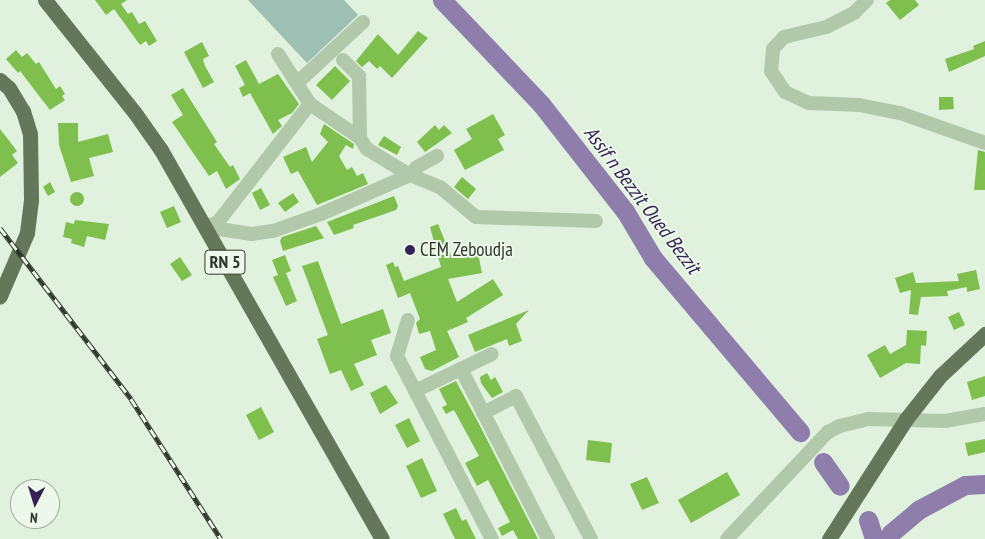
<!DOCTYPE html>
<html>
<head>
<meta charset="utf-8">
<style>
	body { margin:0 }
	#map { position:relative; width:985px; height:539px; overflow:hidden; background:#e0f1de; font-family:"PT Sans Narrow",sans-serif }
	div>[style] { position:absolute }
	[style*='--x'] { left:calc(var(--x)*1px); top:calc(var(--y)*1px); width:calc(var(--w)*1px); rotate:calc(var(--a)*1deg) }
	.green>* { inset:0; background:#9ebfb4 }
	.river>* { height:19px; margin:-9.5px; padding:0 9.5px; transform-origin:9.5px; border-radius:9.5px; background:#8f7eac }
	.building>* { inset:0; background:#7ebf4e }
	.round { border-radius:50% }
	.minor>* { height:14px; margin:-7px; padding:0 7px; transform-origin:7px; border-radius:7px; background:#b1c8aa }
	.major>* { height:15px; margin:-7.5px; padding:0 7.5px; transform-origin:7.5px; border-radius:7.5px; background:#65775b }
	.rail>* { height:5px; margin-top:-2.5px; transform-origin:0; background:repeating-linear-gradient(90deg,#ecf9ea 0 9px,#2e3629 0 18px); box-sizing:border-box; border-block:1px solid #2e3629 }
	.dots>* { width:14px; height:14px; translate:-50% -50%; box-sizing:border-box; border:2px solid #ecf9ea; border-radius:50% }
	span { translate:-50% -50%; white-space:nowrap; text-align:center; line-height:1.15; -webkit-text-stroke:4px #ecf9ea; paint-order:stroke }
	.shield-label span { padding:1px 4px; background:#ecf9ea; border:1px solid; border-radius:4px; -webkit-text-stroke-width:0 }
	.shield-label { font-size:18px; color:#2e3629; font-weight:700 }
	.poi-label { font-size:19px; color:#2e3629 }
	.left { translate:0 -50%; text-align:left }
	.water-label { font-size:20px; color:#362156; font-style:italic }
	.north { position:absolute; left:10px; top:479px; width:50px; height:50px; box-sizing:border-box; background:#ecf9ea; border:1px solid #a0ab9d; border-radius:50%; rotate:185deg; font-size:14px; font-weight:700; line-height:20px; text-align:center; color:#2e3629 }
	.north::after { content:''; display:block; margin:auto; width:18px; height:22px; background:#362156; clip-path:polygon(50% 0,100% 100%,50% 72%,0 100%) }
</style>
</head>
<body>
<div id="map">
	<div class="green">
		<i style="clip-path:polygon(248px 0,344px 0,358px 15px,307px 63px)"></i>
	</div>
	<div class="river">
		<i style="--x:442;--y:0;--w:144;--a:46.4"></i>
		<i style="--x:541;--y:104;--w:136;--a:51.9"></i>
		<i style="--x:625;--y:211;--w:55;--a:59.2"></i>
		<i style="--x:653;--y:258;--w:228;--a:49.8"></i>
		<i style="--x:823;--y:462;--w:29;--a:55"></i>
		<i style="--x:868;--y:520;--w:20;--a:72"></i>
		<i style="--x:889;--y:539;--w:6;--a:-72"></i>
		<i style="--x:891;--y:533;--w:35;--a:-40"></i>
		<i style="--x:918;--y:510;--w:53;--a:-28"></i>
		<i style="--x:965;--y:485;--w:20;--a:-3"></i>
	</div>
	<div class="building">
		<i style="clip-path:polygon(95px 0,127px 0,121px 4px,128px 14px,132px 12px,139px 24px,145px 21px,157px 41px,149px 46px,146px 41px,140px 45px,114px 9px,106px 15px)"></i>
		<i style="clip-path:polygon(890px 0,915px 0,919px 5px,900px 20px,886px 3px)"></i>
		<i style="clip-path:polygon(418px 31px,428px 38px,392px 78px,380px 66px,377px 69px,369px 61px,362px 67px,356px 61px,378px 34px,398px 55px)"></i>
		<i style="clip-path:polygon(985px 41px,985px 56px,949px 72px,945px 59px,974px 49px,973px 46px)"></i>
		<i style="clip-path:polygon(202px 42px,209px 56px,203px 59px,205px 66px,214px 82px,203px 88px,184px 52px)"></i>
		<i style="clip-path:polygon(16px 50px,22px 57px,27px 53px,36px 64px,39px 62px,56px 89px,60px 86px,65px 94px,62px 96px,65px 100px,50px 110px,20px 71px,18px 73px,6px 59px)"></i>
		<i style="clip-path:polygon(246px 60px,259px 84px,278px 74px,299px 104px,292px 113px,278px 120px,282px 126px,273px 134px,250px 93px,243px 97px,239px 88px,245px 85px,235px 66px)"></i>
		<i style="clip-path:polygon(335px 66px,350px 81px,332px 100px,316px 85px)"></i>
		<i style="clip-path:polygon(183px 88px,217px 142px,214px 144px,230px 167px,233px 165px,240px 179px,226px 189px,217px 171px,209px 176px,172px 122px,183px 115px,171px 95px)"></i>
		<i style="clip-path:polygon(939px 97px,953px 97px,954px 109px,939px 110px)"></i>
		<i style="clip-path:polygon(493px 114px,505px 135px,498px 139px,504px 150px,465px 170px,454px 150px,472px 139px,466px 129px)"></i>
		<i style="clip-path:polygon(58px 123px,78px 123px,78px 142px,108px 134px,113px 152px,89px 158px,94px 176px,71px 182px,59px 145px)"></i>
		<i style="clip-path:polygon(324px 124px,354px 144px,353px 149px,346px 145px,339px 156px,347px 170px,352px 167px,357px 176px,363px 173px,368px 184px,317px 205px,298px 171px,291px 174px,283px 157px,306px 147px,312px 162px,328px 142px,320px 134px)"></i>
		<i style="clip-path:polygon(435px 125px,439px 130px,444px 125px,452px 133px,425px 152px,417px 142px)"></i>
		<i style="clip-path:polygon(0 129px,17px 151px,12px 155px,18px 163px,0 177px)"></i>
		<i style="clip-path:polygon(384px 136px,401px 147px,397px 155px,378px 145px)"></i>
		<i style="clip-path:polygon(978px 150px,985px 152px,985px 190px,974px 190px)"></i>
		<i style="clip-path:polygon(462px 177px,476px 189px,468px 199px,454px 187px)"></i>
		<i style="clip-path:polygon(50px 182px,55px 192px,48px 196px,43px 187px)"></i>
		<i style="clip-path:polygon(261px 188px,270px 205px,260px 210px,252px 193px)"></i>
		<i class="round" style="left:70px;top:192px;width:14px;height:14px"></i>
		<i style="clip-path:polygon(293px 193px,299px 202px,285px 212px,278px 203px)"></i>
		<i style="clip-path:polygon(394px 196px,398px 206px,396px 210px,353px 225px,354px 228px,334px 235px,327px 222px)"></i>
		<i style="clip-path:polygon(174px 206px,181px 222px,167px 228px,160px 212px)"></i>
		<i style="clip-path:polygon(75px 220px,109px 224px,105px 240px,87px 236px,84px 247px,71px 243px,72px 239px,63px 237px,66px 222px,74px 224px)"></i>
		<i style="clip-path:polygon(438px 224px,452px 258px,478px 253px,482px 273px,448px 279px,457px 302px,493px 279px,503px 295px,466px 318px,468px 322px,447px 331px,459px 357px,432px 371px,425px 369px,420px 357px,436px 350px,430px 331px,419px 334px,416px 323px,420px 319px,410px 293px,398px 298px,386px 265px,393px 262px,395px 267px,398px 266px,404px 281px,441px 267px,430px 227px)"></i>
		<i style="clip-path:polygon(316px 226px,324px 238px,283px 251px,280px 241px,282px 237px)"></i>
		<i style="clip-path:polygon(285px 255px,291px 271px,286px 273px,297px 301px,286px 306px,273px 277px,278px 275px,272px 260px)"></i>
		<i style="clip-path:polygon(180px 257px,192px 275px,182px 281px,170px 264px)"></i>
		<i style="clip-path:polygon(318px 261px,341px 324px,383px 309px,391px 333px,371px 340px,377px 355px,354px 364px,364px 385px,351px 391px,341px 370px,330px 374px,317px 339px,328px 335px,302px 266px)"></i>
		<i style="clip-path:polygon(976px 270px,980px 289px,967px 292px,967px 287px,947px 291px,948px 296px,921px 297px,918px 315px,909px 314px,911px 290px,900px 293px,895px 278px,913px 272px,916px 283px,959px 281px,957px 274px)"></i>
		<i style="clip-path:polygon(529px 310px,516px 324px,522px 341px,509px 346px,507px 339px,475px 352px,468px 335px)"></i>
		<i style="clip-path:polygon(959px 312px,965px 325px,954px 330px,948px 317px)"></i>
		<i style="clip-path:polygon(907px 330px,927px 331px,926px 346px,921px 345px,920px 364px,906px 363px,880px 378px,867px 355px,885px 345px,890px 354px,906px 345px)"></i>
		<i style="clip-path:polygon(487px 373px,491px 380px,495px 377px,503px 392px,492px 398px,481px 383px,480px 377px)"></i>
		<i style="clip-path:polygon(985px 376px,985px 396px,972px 400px,967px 382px)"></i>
		<i style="clip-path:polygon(456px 381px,479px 424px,538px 539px,518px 539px,513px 530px,502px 536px,498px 528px,510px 522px,488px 480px,477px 486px,465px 463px,479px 456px,454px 410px,446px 414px,442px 407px,447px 405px,439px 389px)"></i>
		<i style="clip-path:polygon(386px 385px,398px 403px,380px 414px,370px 393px)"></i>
		<i style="clip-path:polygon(261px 407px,274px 432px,259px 440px,246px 415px)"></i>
		<i style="clip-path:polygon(409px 418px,420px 441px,407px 448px,395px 425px)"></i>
		<i style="clip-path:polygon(985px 439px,985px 452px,968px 456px,965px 443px)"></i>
		<i style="clip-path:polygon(588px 440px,612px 443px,610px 463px,586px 460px)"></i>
		<i style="clip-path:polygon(422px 458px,437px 491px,421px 498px,406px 466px)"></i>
		<i style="clip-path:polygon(727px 472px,740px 495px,691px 523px,678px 500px)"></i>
		<i style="clip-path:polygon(647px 477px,659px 503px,642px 510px,630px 484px)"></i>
		<i style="clip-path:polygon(456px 508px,462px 521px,466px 519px,476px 539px,455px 539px,443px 514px)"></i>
	</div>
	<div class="minor">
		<i style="--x:867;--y:0;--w:18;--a:135"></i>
		<i style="--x:854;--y:13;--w:31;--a:153"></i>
		<i style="--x:826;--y:27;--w:43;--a:166.6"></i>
		<i style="--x:784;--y:37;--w:16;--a:133"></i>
		<i style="--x:773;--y:49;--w:22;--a:95"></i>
		<i style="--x:771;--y:71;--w:25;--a:56"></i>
		<i style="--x:785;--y:92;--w:26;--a:25"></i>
		<i style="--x:809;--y:103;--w:50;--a:2.3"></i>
		<i style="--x:859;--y:105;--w:42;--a:11"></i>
		<i style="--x:900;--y:113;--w:90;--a:19.4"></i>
		<i style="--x:278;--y:54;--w:59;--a:57.4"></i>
		<i style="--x:310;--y:104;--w:60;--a:34.2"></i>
		<i style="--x:360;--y:138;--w:13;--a:58"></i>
		<i style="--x:367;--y:149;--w:50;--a:31.2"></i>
		<i style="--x:410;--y:175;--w:32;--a:22"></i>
		<i style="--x:440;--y:187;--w:47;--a:39.8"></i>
		<i style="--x:476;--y:217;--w:120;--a:1.9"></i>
		<i style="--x:343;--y:60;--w:23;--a:45"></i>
		<i style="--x:359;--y:76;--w:62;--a:89.1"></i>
		<i style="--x:297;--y:83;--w:90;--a:-42.7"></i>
		<i style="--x:206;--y:227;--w:46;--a:8.8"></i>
		<i style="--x:251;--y:234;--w:22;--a:-8"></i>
		<i style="--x:273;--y:231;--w:51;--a:-19.5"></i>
		<i style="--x:321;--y:214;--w:97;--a:-23.7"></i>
		<i style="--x:410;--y:175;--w:11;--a:-49"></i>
		<i style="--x:417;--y:167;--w:23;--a:-29"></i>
		<i style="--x:206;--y:227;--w:13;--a:-23"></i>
		<i style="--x:218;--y:222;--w:150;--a:-52.1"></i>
		<i style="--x:408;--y:320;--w:38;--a:107"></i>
		<i style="--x:397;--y:356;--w:206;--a:62.6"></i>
		<i style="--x:461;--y:369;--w:191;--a:62.9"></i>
		<i style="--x:415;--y:391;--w:85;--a:-25.7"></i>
		<i style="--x:483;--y:413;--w:37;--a:-27"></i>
		<i style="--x:516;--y:396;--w:161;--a:62.3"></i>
		<i style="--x:727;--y:539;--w:147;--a:-46.7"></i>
		<i style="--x:828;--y:432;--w:13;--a:-27"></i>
		<i style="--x:840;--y:426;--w:30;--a:-14"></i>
		<i style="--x:869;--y:419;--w:76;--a:1.5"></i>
		<i style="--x:945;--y:421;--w:41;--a:-9.9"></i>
	</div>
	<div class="major">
		<i style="--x:45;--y:0;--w:144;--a:51.5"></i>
		<i style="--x:135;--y:113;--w:45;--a:54.9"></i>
		<i style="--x:161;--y:150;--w:447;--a:60.4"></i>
		<i style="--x:0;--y:80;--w:12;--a:42"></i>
		<i style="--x:9;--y:88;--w:27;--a:59"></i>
		<i style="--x:23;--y:111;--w:24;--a:73"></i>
		<i style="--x:30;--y:134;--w:66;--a:89.1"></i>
		<i style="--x:31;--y:200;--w:33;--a:97"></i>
		<i style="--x:27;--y:233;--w:69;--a:113.2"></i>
		<i style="--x:829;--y:539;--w:143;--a:-57.3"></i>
		<i style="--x:906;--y:419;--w:55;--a:-51.7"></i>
		<i style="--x:940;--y:376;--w:62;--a:-43"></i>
	</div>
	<div class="rail">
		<i style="--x:0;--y:228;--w:215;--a:52.5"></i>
		<i style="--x:131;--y:399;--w:166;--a:57.3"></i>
	</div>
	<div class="dots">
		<i style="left:410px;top:250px;background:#362156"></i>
	</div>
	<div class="shield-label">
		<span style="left:225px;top:262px">RN 5</span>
	</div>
	<div class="poi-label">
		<span class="left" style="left:420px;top:250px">CEM Zeboudja</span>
	</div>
	<div class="water-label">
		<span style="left:642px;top:200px;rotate:53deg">Assif n Bezzit Oued Bezzit</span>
	</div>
	<div class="north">N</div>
</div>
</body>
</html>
